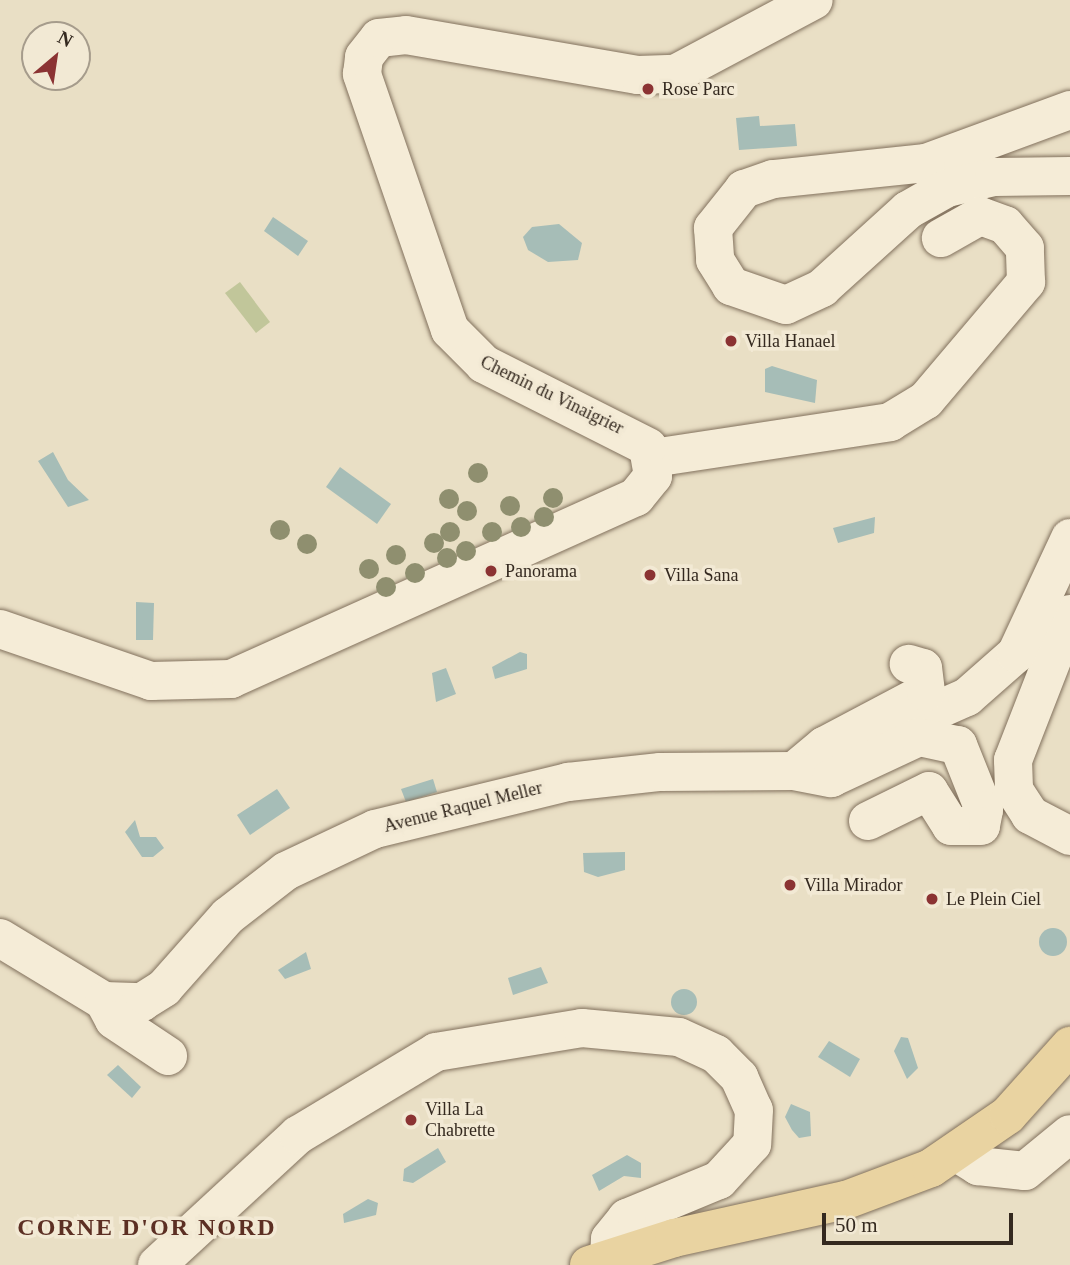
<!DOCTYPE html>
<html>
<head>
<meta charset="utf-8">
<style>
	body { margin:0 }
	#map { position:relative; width:1070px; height:1265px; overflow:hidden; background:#e9dfc5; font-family:Georgia,serif }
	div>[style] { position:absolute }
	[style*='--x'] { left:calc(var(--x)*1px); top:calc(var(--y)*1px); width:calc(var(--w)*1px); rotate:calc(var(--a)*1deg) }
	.green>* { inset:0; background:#c1c69a }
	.water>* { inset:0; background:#a6bdb7 }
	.round { border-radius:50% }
	.roads { filter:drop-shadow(0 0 2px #82715d) drop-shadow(0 0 2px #82715d) }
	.minor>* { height:38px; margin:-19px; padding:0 19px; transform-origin:19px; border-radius:19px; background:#f5ecd7 }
	.major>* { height:38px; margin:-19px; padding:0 19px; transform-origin:19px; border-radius:19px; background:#e9d3a1 }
	.trees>* { width:20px; height:20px; margin:-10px; border-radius:50%; background:#8f8f6f }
	.dots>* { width:19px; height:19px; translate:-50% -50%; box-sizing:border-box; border:4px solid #f2e9d4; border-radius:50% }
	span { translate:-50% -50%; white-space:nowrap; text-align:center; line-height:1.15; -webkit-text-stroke:7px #f2e9d4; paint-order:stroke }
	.poi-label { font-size:18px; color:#34291f }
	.left { translate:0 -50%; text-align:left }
	.street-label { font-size:18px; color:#34291f }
	.district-label { font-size:24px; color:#5c2f23; font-weight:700; letter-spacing:2px }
	.north { position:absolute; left:21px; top:21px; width:70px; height:70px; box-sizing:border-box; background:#f2e9d4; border:2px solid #a69c8c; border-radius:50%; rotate:29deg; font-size:19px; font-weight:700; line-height:28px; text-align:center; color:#34291f }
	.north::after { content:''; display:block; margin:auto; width:24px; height:32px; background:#8b3333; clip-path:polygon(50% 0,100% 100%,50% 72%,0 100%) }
	.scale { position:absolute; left:822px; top:1213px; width:191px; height:32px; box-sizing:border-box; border:4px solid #34291f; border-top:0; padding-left:9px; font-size:21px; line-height:24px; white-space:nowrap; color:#34291f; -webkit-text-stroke:5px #f2e9d4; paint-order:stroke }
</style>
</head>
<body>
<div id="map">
	<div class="green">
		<i style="clip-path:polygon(240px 282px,270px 322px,256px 333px,225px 293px)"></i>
	</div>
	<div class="water">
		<i style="clip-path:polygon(759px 116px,760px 126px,795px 124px,797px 146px,739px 150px,736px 118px)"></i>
		<i style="clip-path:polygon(273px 217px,308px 241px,298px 256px,264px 231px)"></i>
		<i style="clip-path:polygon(559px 224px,582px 243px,578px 260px,548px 262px,528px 250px,523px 237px,532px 227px)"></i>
		<i style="clip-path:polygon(772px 366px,817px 380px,815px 403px,765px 392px,765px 369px)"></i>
		<i style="clip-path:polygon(53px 452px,68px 480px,89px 500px,68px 507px,38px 461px)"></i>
		<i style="clip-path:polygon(340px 467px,391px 504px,377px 524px,326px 487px)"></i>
		<i style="clip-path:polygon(875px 517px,874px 533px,838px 543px,833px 528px)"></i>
		<i style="clip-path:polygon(136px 602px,154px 603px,153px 640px,136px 640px)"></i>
		<i style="clip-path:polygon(520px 652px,527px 654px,527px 669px,495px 679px,492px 667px)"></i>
		<i style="clip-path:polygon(446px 668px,456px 694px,436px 702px,432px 673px)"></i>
		<i style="clip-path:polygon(433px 779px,437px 792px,406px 802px,401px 789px)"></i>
		<i style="clip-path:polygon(277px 789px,290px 808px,250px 835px,237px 815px)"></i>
		<i style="clip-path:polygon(135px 820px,140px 837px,156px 837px,164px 848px,153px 857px,142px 857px,125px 832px)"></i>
		<i style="clip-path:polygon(625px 852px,625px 870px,598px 877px,584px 872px,583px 853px)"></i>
		<i class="round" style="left:1039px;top:928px;width:28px;height:28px"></i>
		<i style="clip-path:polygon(306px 952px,311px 969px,285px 979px,278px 970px)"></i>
		<i style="clip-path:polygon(541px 967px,548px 983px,513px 995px,508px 978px)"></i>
		<i class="round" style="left:671px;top:989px;width:26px;height:26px"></i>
		<i style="clip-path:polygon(901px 1037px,908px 1038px,918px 1068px,907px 1079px,894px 1051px)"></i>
		<i style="clip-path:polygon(829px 1041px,860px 1059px,850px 1077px,818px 1057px)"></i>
		<i style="clip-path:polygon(118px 1065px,141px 1087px,132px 1098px,107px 1075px)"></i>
		<i style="clip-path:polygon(791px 1104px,810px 1112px,811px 1136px,799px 1138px,792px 1130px,785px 1117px)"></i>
		<i style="clip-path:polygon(438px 1148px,446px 1162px,413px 1183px,403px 1181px,404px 1169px)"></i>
		<i style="clip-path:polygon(627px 1155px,641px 1163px,641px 1178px,624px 1176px,599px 1191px,592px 1175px)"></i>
		<i style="clip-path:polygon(368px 1199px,378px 1203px,376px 1215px,344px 1223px,343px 1214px)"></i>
	</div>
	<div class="roads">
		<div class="minor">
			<i style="--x:1070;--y:110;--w:153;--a:159.8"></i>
			<i style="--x:926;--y:163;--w:154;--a:174"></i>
			<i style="--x:773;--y:179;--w:31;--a:161"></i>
			<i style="--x:744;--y:189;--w:50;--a:128.5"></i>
			<i style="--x:713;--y:228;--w:32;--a:86"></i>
			<i style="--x:715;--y:260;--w:31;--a:58"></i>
			<i style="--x:731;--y:286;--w:58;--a:19.1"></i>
			<i style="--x:786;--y:305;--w:40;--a:-25"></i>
			<i style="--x:822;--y:288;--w:116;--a:-42.2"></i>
			<i style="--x:908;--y:210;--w:45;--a:-29.4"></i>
			<i style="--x:947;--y:188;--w:48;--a:-13.2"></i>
			<i style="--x:994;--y:177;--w:76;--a:-0.8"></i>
			<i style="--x:653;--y:458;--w:240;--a:-8.6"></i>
			<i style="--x:890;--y:422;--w:42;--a:-31.4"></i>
			<i style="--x:926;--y:400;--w:155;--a:-49.7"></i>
			<i style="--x:1026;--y:282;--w:34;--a:-92"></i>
			<i style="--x:1025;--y:248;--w:30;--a:-131"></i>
			<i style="--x:1005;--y:225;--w:27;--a:-160"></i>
			<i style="--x:980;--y:216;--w:45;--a:150.6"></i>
			<i style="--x:1070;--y:614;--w:157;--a:111.3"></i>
			<i style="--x:1013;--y:760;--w:30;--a:88"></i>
			<i style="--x:1014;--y:790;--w:30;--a:57"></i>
			<i style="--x:1030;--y:815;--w:45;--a:27.7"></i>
			<i style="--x:0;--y:629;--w:160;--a:19"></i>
			<i style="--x:151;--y:681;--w:80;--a:-1.4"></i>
			<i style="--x:231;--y:679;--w:444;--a:-24.2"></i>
			<i style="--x:636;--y:497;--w:27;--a:-51"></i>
			<i style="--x:653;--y:476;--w:29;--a:-100"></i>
			<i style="--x:648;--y:447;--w:184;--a:-153.2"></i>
			<i style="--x:484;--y:364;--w:48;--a:-135"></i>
			<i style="--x:450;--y:330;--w:271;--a:-109"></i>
			<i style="--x:362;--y:74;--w:17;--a:-83"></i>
			<i style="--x:364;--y:57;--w:24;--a:-52"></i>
			<i style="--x:379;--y:38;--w:27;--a:-6"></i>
			<i style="--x:406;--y:35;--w:235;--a:9.8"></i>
			<i style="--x:638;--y:75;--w:37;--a:-2"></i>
			<i style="--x:675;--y:74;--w:157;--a:-28"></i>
			<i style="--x:883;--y:734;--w:92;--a:-23.8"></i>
			<i style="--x:967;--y:697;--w:65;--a:-41.3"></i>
			<i style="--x:1016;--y:654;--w:128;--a:-65"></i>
			<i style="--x:794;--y:771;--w:39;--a:-40"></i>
			<i style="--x:824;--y:746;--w:115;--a:-27.9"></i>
			<i style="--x:926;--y:692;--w:24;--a:-97"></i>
			<i style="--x:923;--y:668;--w:15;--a:-164"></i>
			<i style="--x:0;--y:938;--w:122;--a:31.2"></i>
			<i style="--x:104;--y:1001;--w:38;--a:2"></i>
			<i style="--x:142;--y:1002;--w:26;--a:-32"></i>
			<i style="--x:164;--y:988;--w:96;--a:-48.4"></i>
			<i style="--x:228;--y:916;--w:73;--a:-37.8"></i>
			<i style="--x:286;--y:871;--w:98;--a:-25.3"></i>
			<i style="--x:375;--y:829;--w:199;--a:-13.7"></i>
			<i style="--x:568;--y:782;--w:93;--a:-6.2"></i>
			<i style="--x:660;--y:772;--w:134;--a:-0.4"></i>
			<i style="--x:794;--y:771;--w:38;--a:11"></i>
			<i style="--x:831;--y:778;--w:97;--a:-25"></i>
			<i style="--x:919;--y:737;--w:40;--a:12"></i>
			<i style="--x:958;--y:745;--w:70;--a:68.2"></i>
			<i style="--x:984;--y:810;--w:16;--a:101"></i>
			<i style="--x:981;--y:826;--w:30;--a:180"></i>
			<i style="--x:951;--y:826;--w:41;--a:-122.2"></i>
			<i style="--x:929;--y:791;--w:68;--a:153.8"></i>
			<i style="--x:104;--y:1001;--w:21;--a:62"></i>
			<i style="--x:114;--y:1020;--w:65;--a:33.7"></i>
			<i style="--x:957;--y:1153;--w:25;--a:32"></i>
			<i style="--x:978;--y:1166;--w:47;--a:6.1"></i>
			<i style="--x:1025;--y:1171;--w:58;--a:-39.4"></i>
			<i style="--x:157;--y:1265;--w:192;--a:-42.7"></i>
			<i style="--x:298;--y:1135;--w:161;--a:-31"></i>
			<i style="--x:436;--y:1052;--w:148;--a:-9.3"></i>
			<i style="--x:582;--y:1028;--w:97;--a:5.3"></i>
			<i style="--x:679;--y:1037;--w:41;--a:24.7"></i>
			<i style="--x:716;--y:1054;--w:33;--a:45"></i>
			<i style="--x:739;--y:1077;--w:36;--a:66"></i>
			<i style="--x:754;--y:1110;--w:34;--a:93"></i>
			<i style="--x:752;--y:1144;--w:49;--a:132.5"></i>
			<i style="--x:719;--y:1180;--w:100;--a:157.6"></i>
			<i style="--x:627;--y:1218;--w:27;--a:129"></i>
			<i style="--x:610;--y:1239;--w:18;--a:93"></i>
		</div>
		<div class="major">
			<i style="--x:589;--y:1265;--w:89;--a:-17.6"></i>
			<i style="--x:674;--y:1238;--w:176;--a:-12.5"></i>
			<i style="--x:846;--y:1200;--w:91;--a:-20.6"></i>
			<i style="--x:931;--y:1168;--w:93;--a:-34.5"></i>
			<i style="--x:1008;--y:1115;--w:93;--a:-48.1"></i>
		</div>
	</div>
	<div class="trees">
		<i style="left:478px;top:473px"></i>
		<i style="left:553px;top:498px"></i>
		<i style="left:449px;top:499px"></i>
		<i style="left:510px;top:506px"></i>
		<i style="left:467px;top:511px"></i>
		<i style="left:544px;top:517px"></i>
		<i style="left:521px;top:527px"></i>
		<i style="left:280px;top:530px"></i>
		<i style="left:450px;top:532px"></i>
		<i style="left:492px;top:532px"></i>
		<i style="left:434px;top:543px"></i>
		<i style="left:307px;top:544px"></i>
		<i style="left:466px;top:551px"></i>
		<i style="left:396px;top:555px"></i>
		<i style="left:447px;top:558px"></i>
		<i style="left:369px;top:569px"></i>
		<i style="left:415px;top:573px"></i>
		<i style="left:386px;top:587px"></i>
	</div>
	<div class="dots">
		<i style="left:648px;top:89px;background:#8b3333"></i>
		<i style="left:731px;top:341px;background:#8b3333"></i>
		<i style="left:491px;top:571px;background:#8b3333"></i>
		<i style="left:650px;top:575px;background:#8b3333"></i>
		<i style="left:790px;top:885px;background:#8b3333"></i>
		<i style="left:932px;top:899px;background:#8b3333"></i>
		<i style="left:411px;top:1120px;background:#8b3333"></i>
	</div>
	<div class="poi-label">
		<span class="left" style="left:662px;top:89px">Rose Parc</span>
		<span class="left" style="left:745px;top:341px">Villa Hanael</span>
		<span class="left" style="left:505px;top:571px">Panorama</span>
		<span class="left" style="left:664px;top:575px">Villa Sana</span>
		<span class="left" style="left:804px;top:885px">Villa Mirador</span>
		<span class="left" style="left:946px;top:899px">Le Plein Ciel</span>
		<span class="left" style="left:425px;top:1120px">Villa La<br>Chabrette</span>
	</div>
	<div class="street-label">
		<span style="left:552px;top:395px;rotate:26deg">Chemin du Vinaigrier</span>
		<span style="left:463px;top:807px;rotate:-14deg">Avenue Raquel Meller</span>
	</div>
	<div class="district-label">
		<span style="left:147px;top:1228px">CORNE D'OR NORD</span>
	</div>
	<div class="north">N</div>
	<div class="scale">50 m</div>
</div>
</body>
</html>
